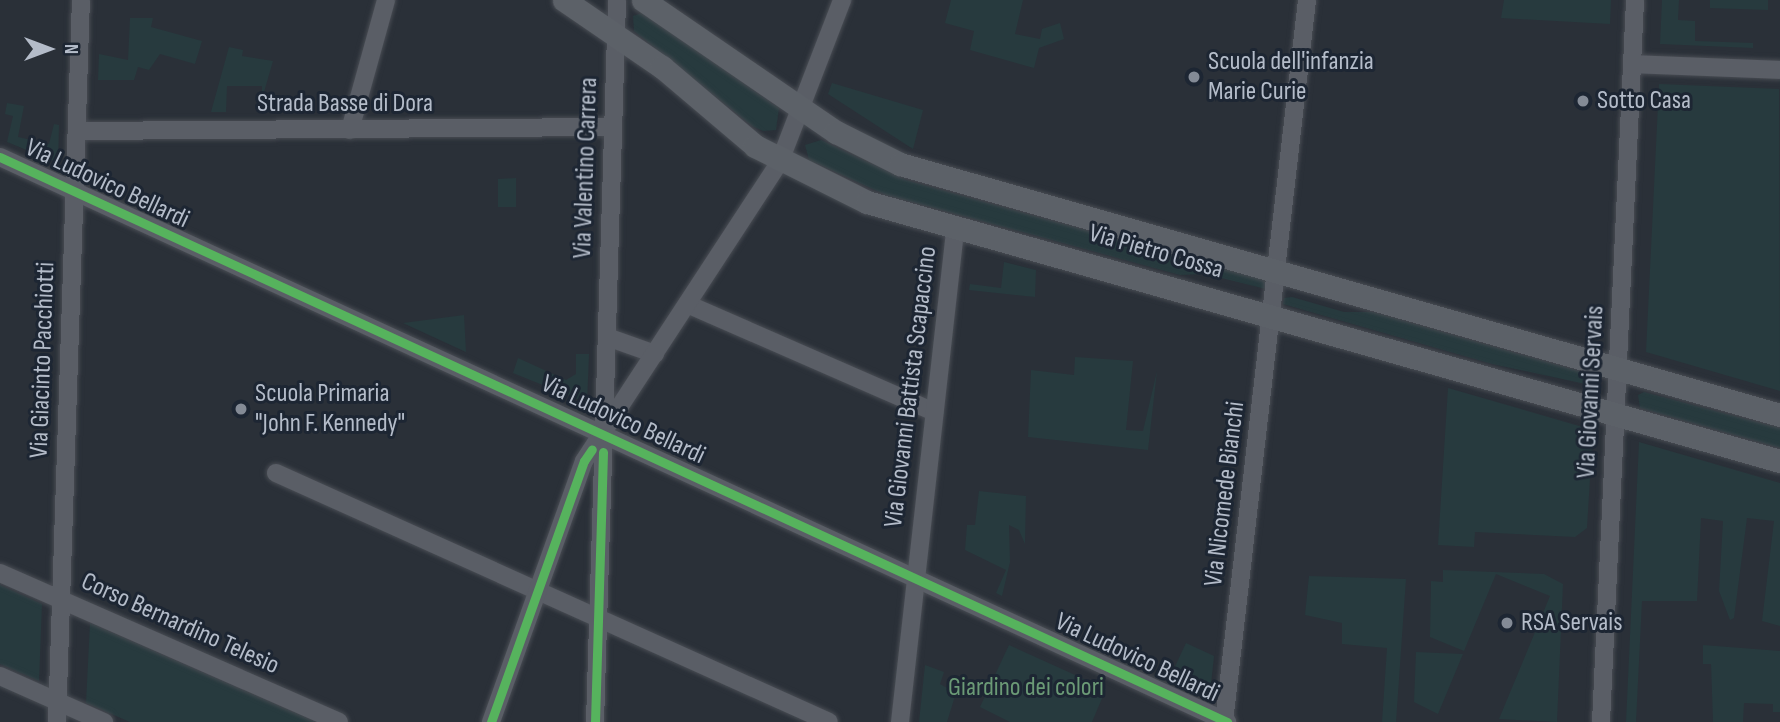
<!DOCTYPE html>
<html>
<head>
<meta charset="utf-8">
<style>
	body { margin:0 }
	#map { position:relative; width:1780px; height:722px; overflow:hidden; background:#2a3038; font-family:"Sofia Sans Condensed",sans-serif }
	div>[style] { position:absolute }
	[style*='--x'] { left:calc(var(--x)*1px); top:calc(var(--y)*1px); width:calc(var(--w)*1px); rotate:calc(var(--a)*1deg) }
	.green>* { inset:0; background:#273a3e }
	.roads { filter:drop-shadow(0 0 2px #484c53) drop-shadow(0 0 2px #484c53) }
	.minor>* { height:18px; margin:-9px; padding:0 9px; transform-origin:9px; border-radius:9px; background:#5a5e66 }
	.major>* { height:23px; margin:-11.5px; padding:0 11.5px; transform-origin:11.5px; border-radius:11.5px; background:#5c6168 }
	.cycleway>* { height:9px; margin:-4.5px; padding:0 4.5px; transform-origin:4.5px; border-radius:4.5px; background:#56b35d }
	.dots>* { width:19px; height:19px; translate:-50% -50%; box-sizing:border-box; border:4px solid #1d2633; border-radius:50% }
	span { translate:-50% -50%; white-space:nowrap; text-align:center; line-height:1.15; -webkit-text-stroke:6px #1d2633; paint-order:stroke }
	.poi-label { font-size:26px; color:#b4bcc9 }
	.left { translate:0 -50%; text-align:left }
	.street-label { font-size:26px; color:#b4bcc9 }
	.park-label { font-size:26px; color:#6b9a76 }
	.north { position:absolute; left:14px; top:14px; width:70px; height:70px; -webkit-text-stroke:5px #1d2633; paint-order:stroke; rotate:90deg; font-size:19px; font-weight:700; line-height:28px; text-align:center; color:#b4bcc9 }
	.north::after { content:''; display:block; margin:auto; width:24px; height:32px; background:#b4bcc9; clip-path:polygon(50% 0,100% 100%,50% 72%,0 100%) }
</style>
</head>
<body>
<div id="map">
	<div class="green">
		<i style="clip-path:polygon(951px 0,1023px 0,1015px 34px,1040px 39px,1042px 29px,1060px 23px,1064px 39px,1039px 48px,1034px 68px,970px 50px,974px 31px,945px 23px)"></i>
		<i style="clip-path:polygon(1504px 0,1611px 0,1610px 24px,1501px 18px)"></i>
		<i style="clip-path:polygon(1662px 0,1679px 0,1678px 20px,1695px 21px,1695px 41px,1753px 43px,1753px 48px,1660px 44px)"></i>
		<i style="clip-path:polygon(1710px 0,1768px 0,1768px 10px,1710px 8px)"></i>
		<i style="clip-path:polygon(642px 13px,779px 108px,776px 130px,763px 131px,752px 126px,634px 31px,633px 16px)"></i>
		<i style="clip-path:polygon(130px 18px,153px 18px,151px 27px,202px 41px,195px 64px,160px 54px,149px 70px,138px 67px,134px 80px,98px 80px,99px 54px,128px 60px)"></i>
		<i style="clip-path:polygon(229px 47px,243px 50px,242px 56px,273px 61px,262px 99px,262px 86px,227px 86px,226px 112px,211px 112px)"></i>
		<i style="clip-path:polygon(832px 83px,923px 110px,913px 149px,828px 94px)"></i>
		<i style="clip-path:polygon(1659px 84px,1779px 89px,1780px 391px,1646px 352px)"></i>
		<i style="clip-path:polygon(7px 103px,24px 106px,18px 137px,49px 144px,54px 124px,59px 125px,58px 163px,7px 142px,13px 116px,5px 114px)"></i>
		<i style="clip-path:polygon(821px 140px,906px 180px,1268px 281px,1266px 289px,1205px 274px,1180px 275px,886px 195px,809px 160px,805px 145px)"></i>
		<i style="clip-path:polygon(516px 178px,516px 207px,498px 207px,498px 179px)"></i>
		<i style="clip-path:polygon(1004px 262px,1036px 270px,1035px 297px,969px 290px,970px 284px,1001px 288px)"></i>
		<i style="clip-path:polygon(1292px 297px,1344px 312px,1373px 312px,1589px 374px,1590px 385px,1492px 364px,1283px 304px,1284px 298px)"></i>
		<i style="clip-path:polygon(464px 315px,466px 352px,403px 323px)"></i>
		<i style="clip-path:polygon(576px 354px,589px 354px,587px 403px,513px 373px,518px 358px,566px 380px,576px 374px)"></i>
		<i style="clip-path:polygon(1075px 357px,1133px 361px,1126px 430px,1143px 431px,1157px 371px,1148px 450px,1028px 437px,1031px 370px,1074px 375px)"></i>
		<i style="clip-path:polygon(1448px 388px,1593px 430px,1587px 528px,1575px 537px,1475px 532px,1474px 547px,1438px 545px)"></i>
		<i style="clip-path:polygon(1644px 392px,1780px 428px,1780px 448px,1640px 408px,1638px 395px)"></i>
		<i style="clip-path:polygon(1639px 442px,1780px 483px,1780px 626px,1762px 621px,1774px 521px,1747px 518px,1734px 618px,1730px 620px,1719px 591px,1723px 521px,1701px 518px,1697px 601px,1642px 601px,1636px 722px,1626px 722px)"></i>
		<i style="clip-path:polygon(979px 491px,1026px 496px,1025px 544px,1019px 530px,1009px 525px,1010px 562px,1002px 596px,996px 593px,1006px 570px,965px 550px,967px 525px,975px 525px)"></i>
		<i style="clip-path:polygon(1443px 570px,1544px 574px,1563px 584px,1557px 722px,1499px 719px,1550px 596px,1496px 574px,1464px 651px,1430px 637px,1431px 581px,1443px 582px)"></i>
		<i style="clip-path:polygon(1309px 576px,1406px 579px,1396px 722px,1382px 722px,1387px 648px,1342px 644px,1342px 623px,1305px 615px)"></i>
		<i style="clip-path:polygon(0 585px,42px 604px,39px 681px,0 664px)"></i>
		<i style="clip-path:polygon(90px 623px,316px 722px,130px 722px,86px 703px)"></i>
		<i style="clip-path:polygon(1186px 643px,1214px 656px,1210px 693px,1171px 675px)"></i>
		<i style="clip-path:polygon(1009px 645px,1106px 689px,1092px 722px,1010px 722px,980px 707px)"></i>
		<i style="clip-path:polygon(1703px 645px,1780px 651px,1780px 712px,1773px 712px,1773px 704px,1744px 703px,1743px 722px,1713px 722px,1711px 664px,1703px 664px)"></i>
		<i style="clip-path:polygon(1416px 652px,1463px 654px,1438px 714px,1414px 702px)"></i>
		<i style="clip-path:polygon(925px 665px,944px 672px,940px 684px,956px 693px,947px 722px,919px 722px)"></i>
	</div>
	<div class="roads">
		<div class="minor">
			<i style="--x:1633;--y:64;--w:147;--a:2.3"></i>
			<i style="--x:350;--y:130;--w:135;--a:-74.5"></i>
			<i style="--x:77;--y:131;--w:536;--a:-0.43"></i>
			<i style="--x:0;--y:157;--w:1351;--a:24.72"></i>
			<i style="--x:687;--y:304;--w:270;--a:23.6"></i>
			<i style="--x:607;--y:337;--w:51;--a:19.5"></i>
			<i style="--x:276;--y:473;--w:606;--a:24.24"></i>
			<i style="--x:0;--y:573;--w:370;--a:23.7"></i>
			<i style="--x:0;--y:676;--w:114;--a:23.9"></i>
			<i style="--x:57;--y:722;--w:722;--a:-88.1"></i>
			<i style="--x:491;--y:722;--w:277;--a:-70.4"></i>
			<i style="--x:584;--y:461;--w:358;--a:-56.8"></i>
			<i style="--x:780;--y:161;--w:173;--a:-68.9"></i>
			<i style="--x:595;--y:722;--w:722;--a:-88.25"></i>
			<i style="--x:900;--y:722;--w:499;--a:-83.6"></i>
			<i style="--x:1224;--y:722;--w:727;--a:-83.44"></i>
			<i style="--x:1601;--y:722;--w:723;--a:-87.3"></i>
		</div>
		<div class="major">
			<i style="--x:564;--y:0;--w:119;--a:34.4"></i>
			<i style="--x:662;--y:67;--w:122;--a:40.3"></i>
			<i style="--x:755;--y:146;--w:125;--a:26.6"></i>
			<i style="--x:867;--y:202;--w:949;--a:15.84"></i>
			<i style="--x:643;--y:0;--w:234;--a:34.4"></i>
			<i style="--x:836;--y:132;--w:72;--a:26.6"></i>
			<i style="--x:900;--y:164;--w:915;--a:15.92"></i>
		</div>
	</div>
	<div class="cycleway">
		<i style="--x:0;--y:157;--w:1351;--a:24.72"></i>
		<i style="--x:491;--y:722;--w:277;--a:-70.4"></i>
		<i style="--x:584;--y:461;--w:14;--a:-56"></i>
		<i style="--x:595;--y:722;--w:270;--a:-88.3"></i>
	</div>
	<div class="dots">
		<i style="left:1194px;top:77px;background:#848b96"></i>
		<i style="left:1583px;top:101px;background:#848b96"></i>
		<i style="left:241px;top:409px;background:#848b96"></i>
		<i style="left:1507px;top:623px;background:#848b96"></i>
	</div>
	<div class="poi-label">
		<span class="left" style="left:1208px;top:77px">Scuola dell'infanzia<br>Marie Curie</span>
		<span class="left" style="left:1597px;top:101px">Sotto Casa</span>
		<span class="left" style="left:255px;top:409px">Scuola Primaria<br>"John F. Kennedy"</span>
		<span class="left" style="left:1521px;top:623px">RSA Servais</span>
	</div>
	<div class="street-label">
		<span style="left:345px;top:104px">Strada Basse di Dora</span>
		<span style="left:586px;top:168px;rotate:-88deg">Via Valentino Carrera</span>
		<span style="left:107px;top:184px;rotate:25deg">Via Ludovico Bellardi</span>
		<span style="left:1156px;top:252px;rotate:16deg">Via Pietro Cossa</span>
		<span style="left:43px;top:360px;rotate:-88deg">Via Giacinto Pacchiotti</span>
		<span style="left:911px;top:387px;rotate:-83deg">Via Giovanni Battista Scapaccino</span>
		<span style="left:1591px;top:392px;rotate:-87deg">Via Giovanni Servais</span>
		<span style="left:623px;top:420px;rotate:25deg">Via Ludovico Bellardi</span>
		<span style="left:1225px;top:494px;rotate:-83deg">Via Nicomede Bianchi</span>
		<span style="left:180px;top:624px;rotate:24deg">Corso Bernardino Telesio</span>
		<span style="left:1137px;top:658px;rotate:25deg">Via Ludovico Bellardi</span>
	</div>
	<div class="park-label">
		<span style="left:1026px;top:688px">Giardino dei colori</span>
	</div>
	<div class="north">N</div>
</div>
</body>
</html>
